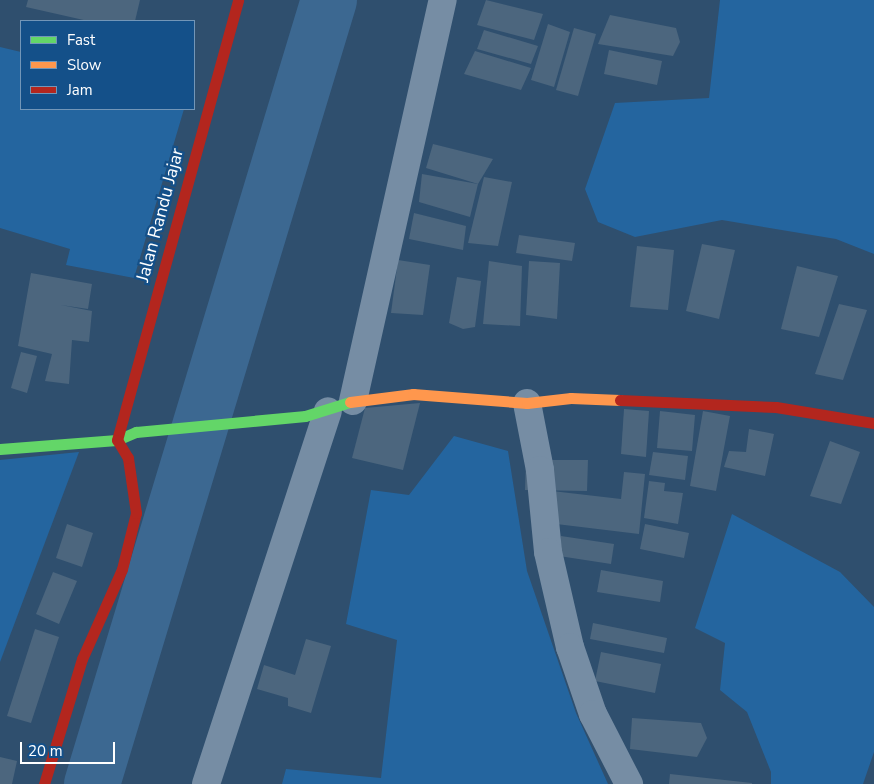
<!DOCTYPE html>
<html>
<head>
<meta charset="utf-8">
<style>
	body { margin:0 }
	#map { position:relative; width:874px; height:784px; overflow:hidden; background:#2f4f6e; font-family:"Nunito Sans",sans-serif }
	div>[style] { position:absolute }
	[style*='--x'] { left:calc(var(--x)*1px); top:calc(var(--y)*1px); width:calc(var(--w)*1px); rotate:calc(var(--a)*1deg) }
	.green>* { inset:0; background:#24659f }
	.river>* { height:56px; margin:-28px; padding:0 28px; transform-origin:28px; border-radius:28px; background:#3c6891 }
	.building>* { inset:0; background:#4c667e }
	.street>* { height:28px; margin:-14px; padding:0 14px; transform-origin:14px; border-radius:14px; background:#768da4 }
	.fast>* { height:11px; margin:-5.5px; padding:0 5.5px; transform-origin:5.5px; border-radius:5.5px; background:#63d668 }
	.slow>* { height:11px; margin:-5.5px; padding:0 5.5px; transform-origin:5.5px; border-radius:5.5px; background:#ff974d }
	.jam>* { height:11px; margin:-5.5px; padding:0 5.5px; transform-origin:5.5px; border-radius:5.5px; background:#b3261e }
	span { translate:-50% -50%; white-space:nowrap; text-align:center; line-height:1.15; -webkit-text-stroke:4.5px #145089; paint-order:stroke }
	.street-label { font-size:18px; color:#fff }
	.legend { position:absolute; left:20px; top:20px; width:175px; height:90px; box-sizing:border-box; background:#145089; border:1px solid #7296b8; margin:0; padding:6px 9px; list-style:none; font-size:15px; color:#fff }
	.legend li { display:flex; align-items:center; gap:10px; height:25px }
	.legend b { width:25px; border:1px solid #7296b8 }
	.scale { position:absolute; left:20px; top:742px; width:95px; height:22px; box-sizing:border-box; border:2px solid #fff; border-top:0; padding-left:6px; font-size:15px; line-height:18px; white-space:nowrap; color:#fff; -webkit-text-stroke:4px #145089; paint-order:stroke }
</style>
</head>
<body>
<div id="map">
	<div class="green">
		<i style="clip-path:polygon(720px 0,874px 0,874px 254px,836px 239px,722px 220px,635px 237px,598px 222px,585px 189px,615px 103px,709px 98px)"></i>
		<i style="clip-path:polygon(0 47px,21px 52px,21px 109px,184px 109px,134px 278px,66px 265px,70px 249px,0 228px)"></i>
		<i style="clip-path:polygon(454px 436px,508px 451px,527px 571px,576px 713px,608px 784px,282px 784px,286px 769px,381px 778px,397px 640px,346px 624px,371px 490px,409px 495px)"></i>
		<i style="clip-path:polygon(79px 452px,0 662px,0 460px)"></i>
		<i style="clip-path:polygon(732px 514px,840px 572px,874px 607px,874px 752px,863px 784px,771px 784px,771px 772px,747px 712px,720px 690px,725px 643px,695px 628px)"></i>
	</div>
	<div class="river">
		<i style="--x:92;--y:784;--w:819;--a:-73.18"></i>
	</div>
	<div class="building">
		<i style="clip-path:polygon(28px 0,140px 0,135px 21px,88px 21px,26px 7px)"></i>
		<i style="clip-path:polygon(486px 0,543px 14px,534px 40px,477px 25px)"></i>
		<i style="clip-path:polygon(610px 15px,676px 28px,680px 42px,673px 56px,598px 44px)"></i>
		<i style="clip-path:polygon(548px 24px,570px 32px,554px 87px,531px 80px)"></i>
		<i style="clip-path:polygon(574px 28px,596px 34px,578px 96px,556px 90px)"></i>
		<i style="clip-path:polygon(484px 30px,538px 46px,531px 64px,477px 49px)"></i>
		<i style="clip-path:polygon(609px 50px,662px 61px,657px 85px,604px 74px)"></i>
		<i style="clip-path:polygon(475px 51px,531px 68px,521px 90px,464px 74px)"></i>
		<i style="clip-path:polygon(433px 144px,493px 159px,478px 184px,426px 168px)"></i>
		<i style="clip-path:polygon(422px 174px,478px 184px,470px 217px,419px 202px)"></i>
		<i style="clip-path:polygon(484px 177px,512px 182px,498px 246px,468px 243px)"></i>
		<i style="clip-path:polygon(414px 213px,466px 226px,463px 250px,409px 239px)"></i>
		<i style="clip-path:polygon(519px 235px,575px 243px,572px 261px,516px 253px)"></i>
		<i style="clip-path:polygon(702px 244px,735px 250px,719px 319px,686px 311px)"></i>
		<i style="clip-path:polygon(637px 246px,674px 250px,668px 310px,630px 307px)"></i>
		<i style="clip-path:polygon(398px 260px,430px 265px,423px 315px,391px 313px)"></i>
		<i style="clip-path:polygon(489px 261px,522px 266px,520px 326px,483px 324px)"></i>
		<i style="clip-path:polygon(529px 261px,560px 263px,557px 319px,526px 315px)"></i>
		<i style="clip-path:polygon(797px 266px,838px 276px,819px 337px,781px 329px)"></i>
		<i style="clip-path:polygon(31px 273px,92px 284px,88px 309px,61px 305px,92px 311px,89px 342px,72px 340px,69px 384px,45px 381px,52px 354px,18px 346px)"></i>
		<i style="clip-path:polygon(457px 277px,481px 281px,475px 327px,463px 329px,449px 323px)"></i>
		<i style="clip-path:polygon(839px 304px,867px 310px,843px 380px,815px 374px)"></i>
		<i style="clip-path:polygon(21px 352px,37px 356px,27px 393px,11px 388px)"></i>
		<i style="clip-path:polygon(420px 403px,403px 470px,352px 458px,365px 408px)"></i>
		<i style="clip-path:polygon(624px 409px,649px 411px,646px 457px,621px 454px)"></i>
		<i style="clip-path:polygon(660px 411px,695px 415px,692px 451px,657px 448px)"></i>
		<i style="clip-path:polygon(703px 411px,730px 416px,716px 491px,690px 486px)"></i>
		<i style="clip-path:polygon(749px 429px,774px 434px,765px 476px,724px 467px,729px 451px,746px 452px)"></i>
		<i style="clip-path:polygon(830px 441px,860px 452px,841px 504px,810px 496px)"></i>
		<i style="clip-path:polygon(653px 452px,688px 456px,685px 480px,649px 475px)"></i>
		<i style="clip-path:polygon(526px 460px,588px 460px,587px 491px,525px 490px)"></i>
		<i style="clip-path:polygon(624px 472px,645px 474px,639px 534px,548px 523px,552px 491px,621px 499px)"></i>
		<i style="clip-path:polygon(649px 481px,665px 483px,664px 491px,683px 493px,678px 524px,644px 518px)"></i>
		<i style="clip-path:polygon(67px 524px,93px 533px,82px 567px,56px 558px)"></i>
		<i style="clip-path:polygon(645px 524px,689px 533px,684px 558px,640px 549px)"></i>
		<i style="clip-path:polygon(561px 536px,614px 544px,611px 564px,559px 556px)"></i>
		<i style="clip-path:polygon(601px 570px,663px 581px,660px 602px,597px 592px)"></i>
		<i style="clip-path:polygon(53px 572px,77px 581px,59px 624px,36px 614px)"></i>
		<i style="clip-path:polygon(593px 623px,667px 638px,664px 653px,590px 639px)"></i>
		<i style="clip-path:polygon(35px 629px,59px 637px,31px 723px,7px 716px)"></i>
		<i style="clip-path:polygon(306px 639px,331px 646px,311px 713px,288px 706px,288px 698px,257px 689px,264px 665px,295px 675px)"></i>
		<i style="clip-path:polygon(601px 652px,661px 664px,655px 693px,595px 681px)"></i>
		<i style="clip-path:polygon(632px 718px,701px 723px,707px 738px,697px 757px,630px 749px)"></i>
		<i style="clip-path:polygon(0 757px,17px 761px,12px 784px,0 784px)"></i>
		<i style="clip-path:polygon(670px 774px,752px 783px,752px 784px,669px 784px)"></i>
	</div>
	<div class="street">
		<i style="--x:353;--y:401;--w:411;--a:-77.4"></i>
		<i style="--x:527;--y:403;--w:68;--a:79"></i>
		<i style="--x:540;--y:470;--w:82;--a:84.4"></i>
		<i style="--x:548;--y:552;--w:98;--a:77"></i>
		<i style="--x:570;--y:647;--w:71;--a:71.1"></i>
		<i style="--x:593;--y:714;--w:79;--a:62.8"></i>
		<i style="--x:206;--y:784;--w:392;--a:-71.9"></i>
	</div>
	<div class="fast">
		<i style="--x:0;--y:449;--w:117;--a:-4.4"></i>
		<i style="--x:117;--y:440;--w:21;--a:-23"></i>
		<i style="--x:136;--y:432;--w:170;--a:-5.4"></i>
		<i style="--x:305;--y:416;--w:47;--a:-17.3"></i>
	</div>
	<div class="slow">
		<i style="--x:350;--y:402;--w:64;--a:-7.2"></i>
		<i style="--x:413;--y:394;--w:114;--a:4.5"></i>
		<i style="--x:527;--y:403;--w:44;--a:-6.5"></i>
		<i style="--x:571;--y:398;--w:49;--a:2.3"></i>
	</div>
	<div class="jam">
		<i style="--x:620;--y:400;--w:156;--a:2.6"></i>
		<i style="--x:776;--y:407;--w:99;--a:9.3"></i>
		<i style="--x:117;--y:440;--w:456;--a:-74.6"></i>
		<i style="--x:44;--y:784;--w:131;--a:-73.1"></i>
		<i style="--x:82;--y:659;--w:98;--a:-66"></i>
		<i style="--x:122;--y:569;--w:58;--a:-76"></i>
		<i style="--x:136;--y:513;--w:56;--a:-98.3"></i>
		<i style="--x:128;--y:458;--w:21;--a:-121"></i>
	</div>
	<div class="street-label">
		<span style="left:160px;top:215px;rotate:-75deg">Jalan Randu Jajar</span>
	</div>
	<ul class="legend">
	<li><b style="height:6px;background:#63d668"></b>Fast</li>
	<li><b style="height:6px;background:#ff974d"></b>Slow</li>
	<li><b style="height:6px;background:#b3261e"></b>Jam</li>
	</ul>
	<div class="scale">20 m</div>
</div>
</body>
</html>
